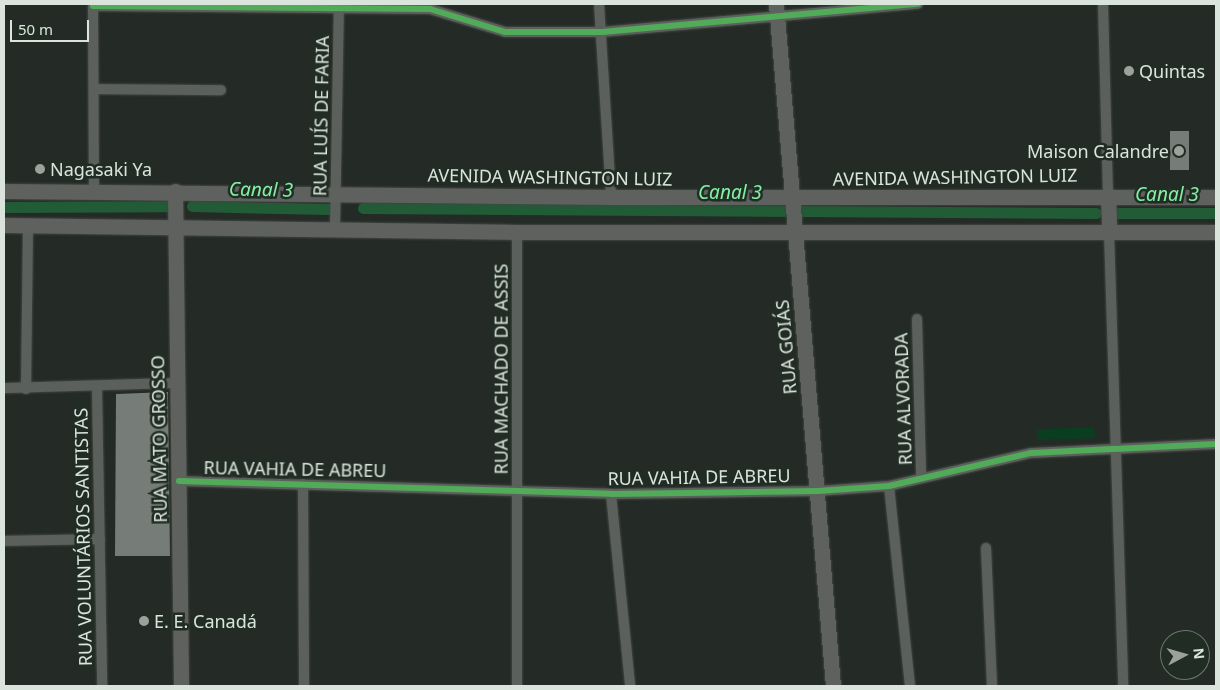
<!DOCTYPE html>
<html>
<head>
<meta charset="utf-8">
<style>
	body { margin:0 }
	#map { position:relative; width:1220px; height:690px; overflow:hidden; background:#242a25; font-family:"Noto Sans",sans-serif }
	div>[style] { position:absolute }
	[style*='--x'] { left:calc(var(--x)*1px); top:calc(var(--y)*1px); width:calc(var(--w)*1px); rotate:calc(var(--a)*1deg) }
	.green>* { inset:0; background:#093f20 }
	.canal>* { height:11px; margin:-5.5px; padding:0 5.5px; transform-origin:5.5px; border-radius:5.5px; background:#215c36 }
	.building>* { inset:0; background:#767c78 }
	.roads { filter:drop-shadow(0 0 1px #424743) drop-shadow(0 0 1px #424743) }
	.street>* { height:10px; margin:-5px; padding:0 5px; transform-origin:5px; border-radius:5px; background:#5c605c }
	.secondary>* { height:15px; margin:-7.5px; padding:0 7.5px; transform-origin:7.5px; border-radius:7.5px; background:#5f615f }
	.cycleway>* { height:6px; margin:-3px; padding:0 3px; transform-origin:3px; border-radius:3px; background:#51ab58 }
	.dots>* { width:14px; height:14px; translate:-50% -50%; box-sizing:border-box; border:2px solid #212d24; border-radius:50% }
	span { translate:-50% -50%; white-space:nowrap; text-align:center; line-height:1.15; -webkit-text-stroke:5px #212d24; paint-order:stroke }
	.poi-label { font-size:18px; color:#dbe3dd }
	.left { translate:0 -50%; text-align:left }
	.right { translate:-100% -50%; text-align:right }
	.street-label { font-size:18px; color:#dbe3dd }
	.water-label { font-size:19px; color:#83f0a5; font-style:italic }
	.frame { position:absolute; inset:0; border:5px solid #dbe3dd; pointer-events:none }
	.north { position:absolute; left:1160px; top:630px; width:50px; height:50px; box-sizing:border-box; background:#212d24; border:1px solid #6b766e; border-radius:50%; rotate:84deg; font-size:14px; font-weight:700; line-height:20px; text-align:center; color:#dbe3dd }
	.north::after { content:''; display:block; margin:auto; width:18px; height:22px; background:#9ba29d; clip-path:polygon(50% 0,100% 100%,50% 72%,0 100%) }
	.scale { position:absolute; left:10px; top:20px; width:79px; height:22px; box-sizing:border-box; border:2px solid #dbe3dd; border-top:0; padding-left:6px; font-size:15px; line-height:18px; white-space:nowrap; color:#dbe3dd; -webkit-text-stroke:4px #212d24; paint-order:stroke }
</style>
</head>
<body>
<div id="map">
	<div class="green">
		<i style="clip-path:polygon(1094px 427px,1095px 438px,1038px 440px,1038px 429px)"></i>
	</div>
	<div class="canal">
		<i style="--x:192;--y:206;--w:137;--a:1.3"></i>
		<i style="--x:4;--y:207;--w:164;--a:-0.3"></i>
		<i style="--x:363;--y:208;--w:733;--a:0.39"></i>
		<i style="--x:1118;--y:213;--w:98;--a:0"></i>
	</div>
	<div class="building">
		<i style="clip-path:polygon(1170px 131px,1189px 131px,1189px 170px,1170px 170px)"></i>
		<i style="clip-path:polygon(168px 392px,170px 556px,115px 556px,116px 394px)"></i>
	</div>
	<div class="roads">
		<div class="street">
			<i style="--x:93;--y:4;--w:186;--a:89.7"></i>
			<i style="--x:599;--y:4;--w:193;--a:86.4"></i>
			<i style="--x:1103;--y:4;--w:191;--a:88.5"></i>
			<i style="--x:93;--y:6;--w:337;--a:0.5"></i>
			<i style="--x:430;--y:9;--w:78;--a:17"></i>
			<i style="--x:505;--y:32;--w:97;--a:0"></i>
			<i style="--x:602;--y:32;--w:317;--a:-5.1"></i>
			<i style="--x:94;--y:89;--w:127;--a:0.5"></i>
			<i style="--x:335;--y:229;--w:225;--a:-89"></i>
			<i style="--x:1109;--y:232;--w:454;--a:88.2"></i>
			<i style="--x:917;--y:319;--w:158;--a:88.5"></i>
			<i style="--x:4;--y:388;--w:172;--a:-1.7"></i>
			<i style="--x:97;--y:388;--w:298;--a:89"></i>
			<i style="--x:26;--y:389;--w:164;--a:-89.3"></i>
			<i style="--x:179;--y:481;--w:432;--a:1.7"></i>
			<i style="--x:611;--y:494;--w:207;--a:-0.8"></i>
			<i style="--x:818;--y:491;--w:71;--a:-4"></i>
			<i style="--x:889;--y:486;--w:146;--a:-13.1"></i>
			<i style="--x:1031;--y:453;--w:185;--a:-2.8"></i>
			<i style="--x:303;--y:484;--w:202;--a:89.7"></i>
			<i style="--x:889;--y:486;--w:201;--a:84"></i>
			<i style="--x:611;--y:494;--w:193;--a:84.3"></i>
			<i style="--x:4;--y:541;--w:96;--a:-1.2"></i>
			<i style="--x:986;--y:548;--w:138;--a:87.5"></i>
			<i style="--x:517;--y:686;--w:454;--a:-90"></i>
		</div>
		<div class="secondary">
			<i style="--x:776;--y:4;--w:684;--a:85.22"></i>
			<i style="--x:4;--y:191;--w:607;--a:0.57"></i>
			<i style="--x:611;--y:197;--w:605;--a:0"></i>
			<i style="--x:175;--y:191;--w:495;--a:89.3"></i>
			<i style="--x:1108;--y:195;--w:37;--a:88"></i>
			<i style="--x:4;--y:225;--w:513;--a:0.78"></i>
			<i style="--x:517;--y:232;--w:699;--a:0"></i>
		</div>
	</div>
	<div class="cycleway">
		<i style="--x:93;--y:6;--w:337;--a:0.5"></i>
		<i style="--x:430;--y:9;--w:78;--a:17"></i>
		<i style="--x:505;--y:32;--w:97;--a:0"></i>
		<i style="--x:602;--y:32;--w:317;--a:-5.1"></i>
		<i style="--x:179;--y:481;--w:432;--a:1.7"></i>
		<i style="--x:611;--y:494;--w:207;--a:-0.8"></i>
		<i style="--x:818;--y:491;--w:71;--a:-4"></i>
		<i style="--x:889;--y:486;--w:146;--a:-13.1"></i>
		<i style="--x:1031;--y:453;--w:185;--a:-2.8"></i>
	</div>
	<div class="dots">
		<i style="left:1129px;top:71px;background:#9ba29d"></i>
		<i style="left:1179px;top:151px;background:#9ba29d"></i>
		<i style="left:40px;top:169px;background:#9ba29d"></i>
		<i style="left:144px;top:621px;background:#9ba29d"></i>
	</div>
	<div class="poi-label">
		<span class="left" style="left:1139px;top:71px">Quintas</span>
		<span class="right" style="left:1169px;top:151px">Maison Calandre</span>
		<span class="left" style="left:50px;top:169px">Nagasaki Ya</span>
		<span class="left" style="left:154px;top:621px">E. E. Canadá</span>
	</div>
	<div class="street-label">
		<span style="left:321px;top:116px;rotate:-89deg">RUA LUÍS DE FARIA</span>
		<span style="left:550px;top:177px;rotate:1deg">AVENIDA WASHINGTON LUIZ</span>
		<span style="left:955px;top:177px;rotate:-1deg">AVENIDA WASHINGTON LUIZ</span>
		<span style="left:786px;top:347px;rotate:-95deg">RUA GOIÁS</span>
		<span style="left:501px;top:369px;rotate:-90deg">RUA MACHADO DE ASSIS</span>
		<span style="left:903px;top:399px;rotate:-92deg">RUA ALVORADA</span>
		<span style="left:159px;top:439px;rotate:-91deg">RUA MATO GROSSO</span>
		<span style="left:295px;top:469px;rotate:1deg">RUA VAHIA DE ABREU</span>
		<span style="left:699px;top:477px;rotate:-1deg">RUA VAHIA DE ABREU</span>
		<span style="left:83px;top:537px;rotate:-91deg">RUA VOLUNTÁRIOS SANTISTAS</span>
	</div>
	<div class="water-label">
		<span style="left:261px;top:190px;rotate:1deg">Canal 3</span>
		<span style="left:730px;top:193px">Canal 3</span>
		<span style="left:1167px;top:195px">Canal 3</span>
	</div>
	<div class="frame"></div>
	<div class="north">N</div>
	<div class="scale">50 m</div>
</div>
</body>
</html>
